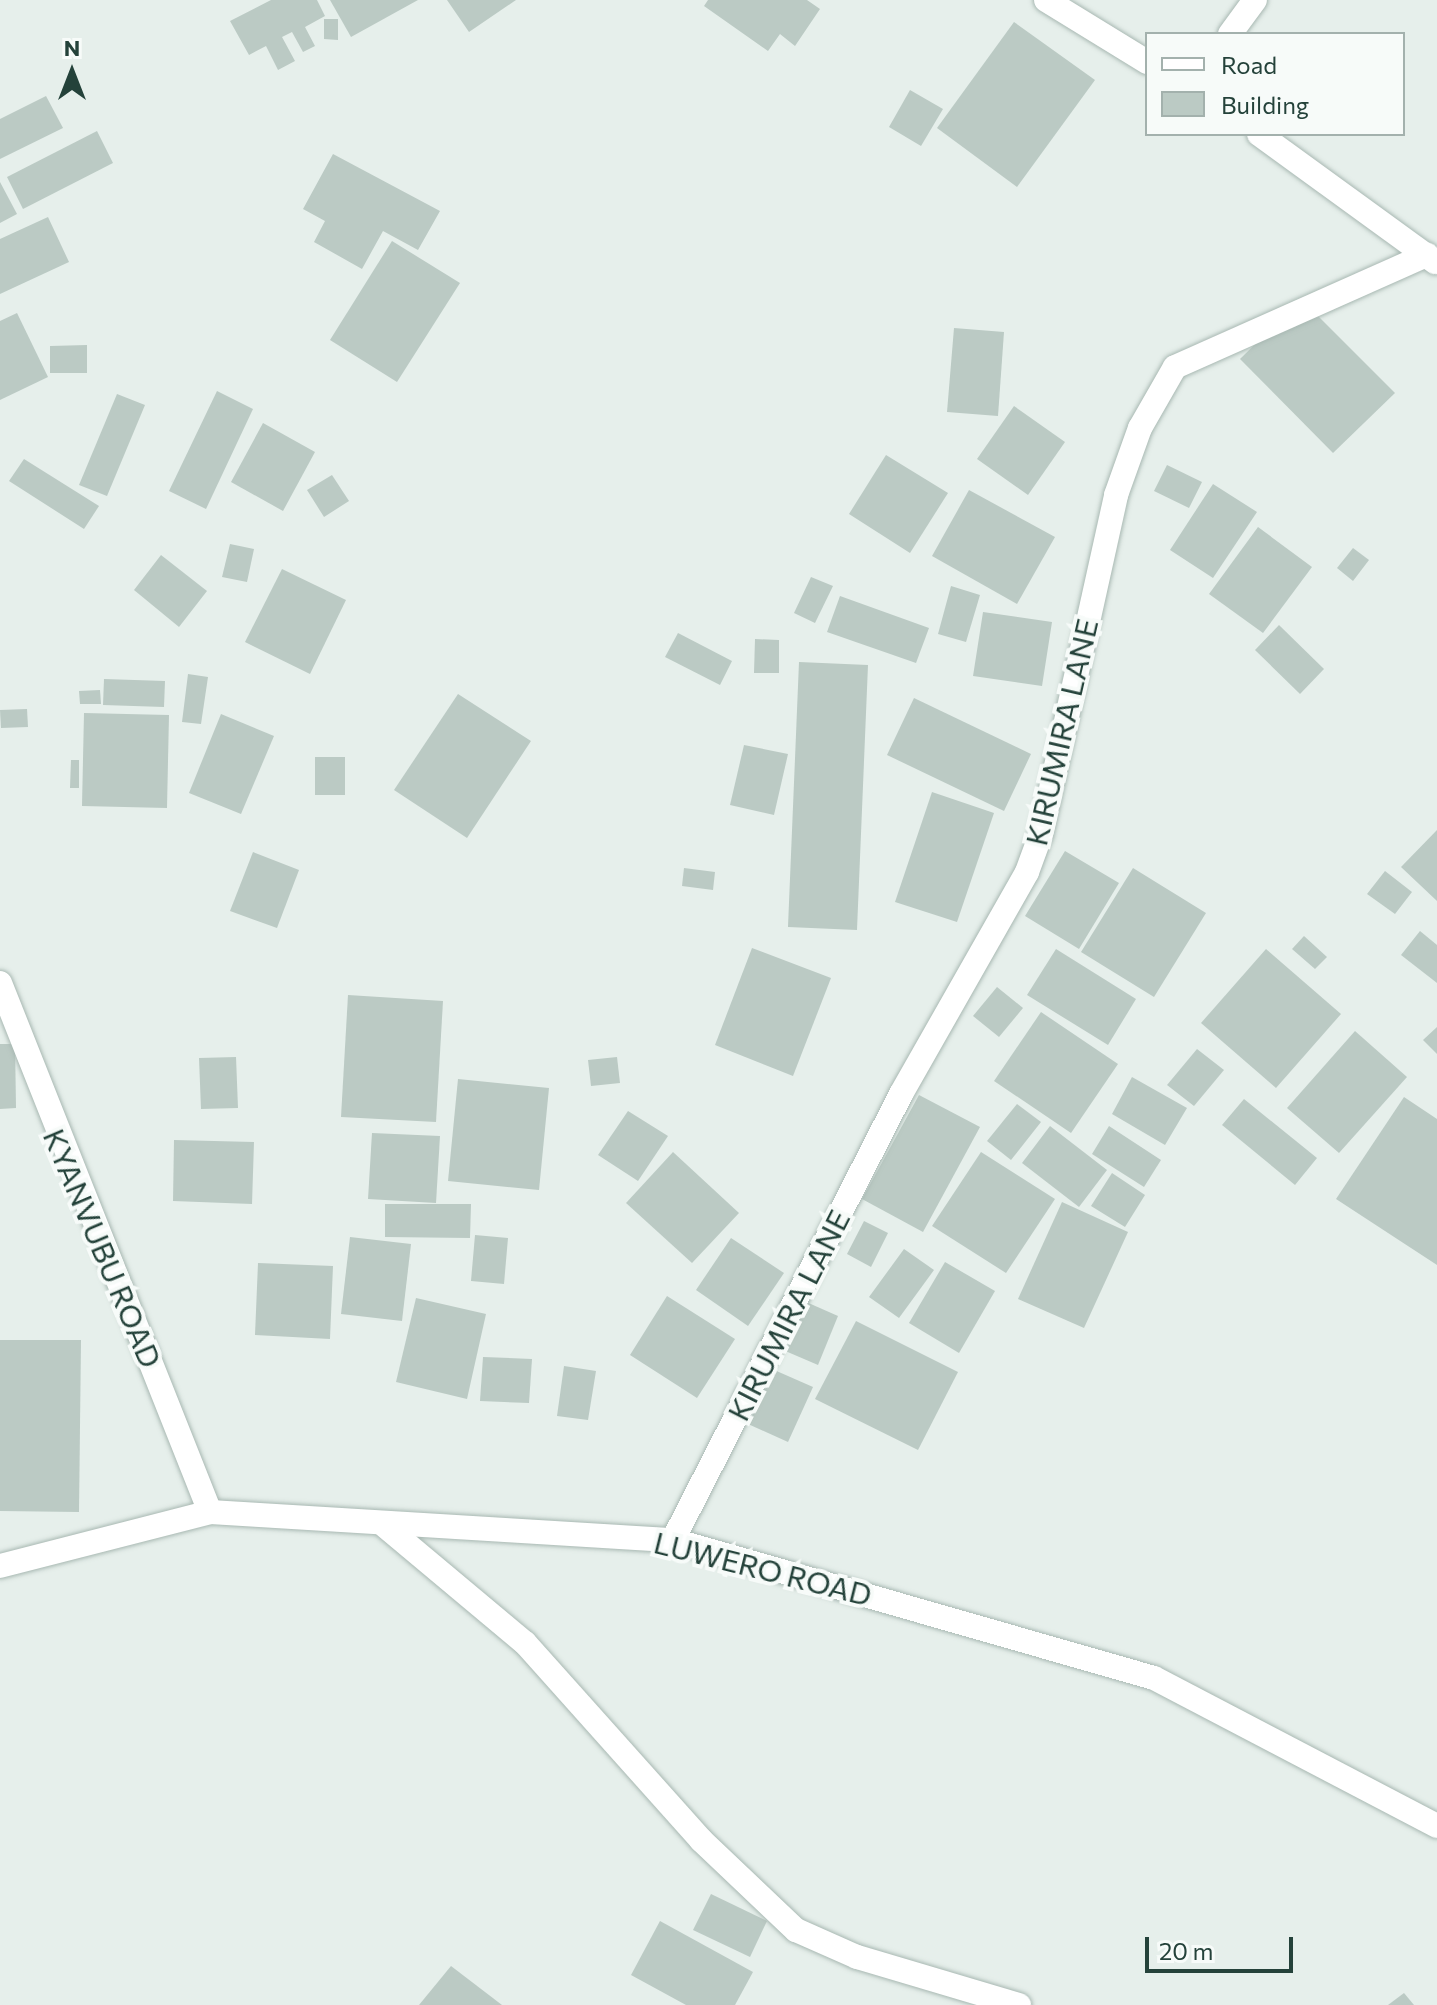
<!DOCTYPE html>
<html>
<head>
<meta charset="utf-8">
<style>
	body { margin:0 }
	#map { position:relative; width:1437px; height:2005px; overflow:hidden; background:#e6efeb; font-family:Commissioner,sans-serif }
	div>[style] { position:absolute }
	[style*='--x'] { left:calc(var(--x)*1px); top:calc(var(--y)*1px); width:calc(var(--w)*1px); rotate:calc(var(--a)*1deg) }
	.building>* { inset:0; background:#bbcac4 }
	.roads { filter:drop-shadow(0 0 2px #a8b8b2) drop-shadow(0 0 2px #a8b8b2) }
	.minor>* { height:24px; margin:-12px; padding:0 12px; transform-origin:12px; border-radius:12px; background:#fff }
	span { translate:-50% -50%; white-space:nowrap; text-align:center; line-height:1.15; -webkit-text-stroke:8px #f7fbf9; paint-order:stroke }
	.street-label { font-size:30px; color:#24423a }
	.legend { position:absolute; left:1145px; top:32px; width:260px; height:104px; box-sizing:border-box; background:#f7fbf9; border:2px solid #a3b1ad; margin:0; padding:10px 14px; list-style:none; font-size:24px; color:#24423a }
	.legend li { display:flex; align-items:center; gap:16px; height:40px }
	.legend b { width:40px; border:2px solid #a3b1ad }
	.north { position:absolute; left:32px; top:32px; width:80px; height:80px; -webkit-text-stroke:6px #f7fbf9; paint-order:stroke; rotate:0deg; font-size:22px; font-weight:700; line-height:32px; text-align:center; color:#24423a }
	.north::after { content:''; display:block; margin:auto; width:28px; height:36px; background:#24423a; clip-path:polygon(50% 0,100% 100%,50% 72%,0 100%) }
	.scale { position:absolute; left:1145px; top:1937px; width:148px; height:36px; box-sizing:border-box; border:4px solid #24423a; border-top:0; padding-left:10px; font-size:24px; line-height:28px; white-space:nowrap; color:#24423a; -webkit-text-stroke:6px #f7fbf9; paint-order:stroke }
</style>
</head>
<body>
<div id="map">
	<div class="building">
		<i style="clip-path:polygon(271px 0,317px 0,325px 16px,305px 27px,315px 46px,303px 52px,292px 32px,282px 37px,295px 61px,278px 70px,266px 46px,249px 55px,230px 21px)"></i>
		<i style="clip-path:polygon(330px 0,418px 0,351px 37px)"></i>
		<i style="clip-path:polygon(447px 0,516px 0,469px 32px)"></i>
		<i style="clip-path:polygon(708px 0,807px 0,820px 9px,795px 46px,780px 34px,768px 51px,704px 6px)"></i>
		<i style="clip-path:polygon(324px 19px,338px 19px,338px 40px,324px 39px)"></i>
		<i style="clip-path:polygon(1014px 22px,1095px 80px,1017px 187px,937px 128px)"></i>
		<i style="clip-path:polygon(910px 90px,943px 109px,921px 146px,889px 127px)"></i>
		<i style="clip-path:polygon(46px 96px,63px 128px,0 159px,0 119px)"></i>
		<i style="clip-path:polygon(97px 131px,113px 163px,23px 209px,7px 177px)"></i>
		<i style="clip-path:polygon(333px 154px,440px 211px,418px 250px,383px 231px,362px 269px,314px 242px,325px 221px,303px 209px)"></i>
		<i style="clip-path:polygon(0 182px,17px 214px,0 223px)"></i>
		<i style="clip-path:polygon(48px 217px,69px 262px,0 294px,0 239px)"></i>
		<i style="clip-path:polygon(392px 241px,460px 283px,397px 382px,330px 340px)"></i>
		<i style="clip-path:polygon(1301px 299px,1395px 393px,1333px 453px,1240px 359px)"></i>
		<i style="clip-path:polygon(17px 313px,48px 377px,0 400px,0 321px)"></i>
		<i style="clip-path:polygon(954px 328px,1004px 332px,998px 416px,947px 412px)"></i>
		<i style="clip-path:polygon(87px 345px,87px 373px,50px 373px,50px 346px)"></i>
		<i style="clip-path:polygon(217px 391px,253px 409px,206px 509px,169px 491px)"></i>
		<i style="clip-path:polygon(117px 394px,145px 405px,107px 496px,79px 485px)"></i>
		<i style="clip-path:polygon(1014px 406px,1065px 442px,1028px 495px,977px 459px)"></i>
		<i style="clip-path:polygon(263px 423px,315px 452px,283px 511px,231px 482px)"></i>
		<i style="clip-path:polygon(886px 455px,948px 493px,910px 553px,849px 514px)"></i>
		<i style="clip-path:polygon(24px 459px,99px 506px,84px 529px,9px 481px)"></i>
		<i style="clip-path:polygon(1167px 465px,1202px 482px,1189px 508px,1154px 491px)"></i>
		<i style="clip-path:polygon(332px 475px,349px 501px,324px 517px,307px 490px)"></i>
		<i style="clip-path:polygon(1213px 484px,1257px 512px,1213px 578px,1170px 550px)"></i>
		<i style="clip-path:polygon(969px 490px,1055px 537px,1017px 604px,932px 556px)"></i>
		<i style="clip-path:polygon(1258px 527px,1312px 567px,1263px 633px,1209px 594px)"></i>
		<i style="clip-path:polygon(230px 544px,254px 549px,247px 582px,222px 577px)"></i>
		<i style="clip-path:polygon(1353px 548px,1369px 560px,1353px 581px,1337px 568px)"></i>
		<i style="clip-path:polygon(161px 555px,207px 591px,179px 627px,134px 590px)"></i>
		<i style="clip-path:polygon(282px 569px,346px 600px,310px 674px,245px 642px)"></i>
		<i style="clip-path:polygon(811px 577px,833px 586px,815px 623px,794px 613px)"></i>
		<i style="clip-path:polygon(951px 586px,980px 595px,966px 642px,938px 634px)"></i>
		<i style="clip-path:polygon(840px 596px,929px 628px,916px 663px,827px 632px)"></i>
		<i style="clip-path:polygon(983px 612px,1052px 622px,1042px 686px,973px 676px)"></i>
		<i style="clip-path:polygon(1279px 625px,1324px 669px,1300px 694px,1255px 650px)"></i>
		<i style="clip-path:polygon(678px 633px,732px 661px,720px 685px,665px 657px)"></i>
		<i style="clip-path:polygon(755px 639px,779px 640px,779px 673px,754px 673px)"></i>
		<i style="clip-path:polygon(799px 662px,868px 665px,857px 930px,788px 927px)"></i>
		<i style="clip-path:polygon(188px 674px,208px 677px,201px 724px,182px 722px)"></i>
		<i style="clip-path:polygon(104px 679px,165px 681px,164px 707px,103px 705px)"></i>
		<i style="clip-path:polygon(100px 690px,101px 704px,80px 704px,79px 691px)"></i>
		<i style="clip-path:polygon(458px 694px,531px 741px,467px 838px,394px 790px)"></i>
		<i style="clip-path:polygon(914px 698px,1031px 754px,1004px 811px,887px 755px)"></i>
		<i style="clip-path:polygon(27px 709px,28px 727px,1px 728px,0 710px)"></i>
		<i style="clip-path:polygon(84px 713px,169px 715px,167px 808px,82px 806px)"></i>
		<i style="clip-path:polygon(221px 714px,274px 736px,241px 814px,189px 793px)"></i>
		<i style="clip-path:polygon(744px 745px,788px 754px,774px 815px,730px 805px)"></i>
		<i style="clip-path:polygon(315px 757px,345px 757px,345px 795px,315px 795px)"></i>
		<i style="clip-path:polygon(71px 760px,79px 760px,79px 788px,70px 788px)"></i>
		<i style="clip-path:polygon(932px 792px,994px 813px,957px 922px,895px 902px)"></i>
		<i style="clip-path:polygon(1437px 830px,1437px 901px,1401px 867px)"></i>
		<i style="clip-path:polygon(1065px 851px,1119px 883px,1079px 949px,1025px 916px)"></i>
		<i style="clip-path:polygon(253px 852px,299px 870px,277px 928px,230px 911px)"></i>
		<i style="clip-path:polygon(684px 868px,715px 872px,713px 890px,682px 886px)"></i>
		<i style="clip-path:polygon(1133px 868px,1206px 913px,1154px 997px,1081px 952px)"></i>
		<i style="clip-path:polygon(1385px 871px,1412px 892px,1395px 914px,1367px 894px)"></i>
		<i style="clip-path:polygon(1420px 931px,1437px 945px,1437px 983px,1401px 955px)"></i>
		<i style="clip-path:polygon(1304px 936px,1327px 957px,1315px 969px,1292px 949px)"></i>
		<i style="clip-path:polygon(752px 948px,831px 978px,793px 1076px,715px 1045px)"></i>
		<i style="clip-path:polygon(1056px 949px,1136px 999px,1108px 1045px,1027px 995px)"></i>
		<i style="clip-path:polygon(1266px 949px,1341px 1014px,1276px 1088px,1201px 1023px)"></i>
		<i style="clip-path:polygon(997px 987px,1023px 1008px,999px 1037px,973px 1016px)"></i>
		<i style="clip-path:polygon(348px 995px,443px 1001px,436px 1122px,341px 1117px)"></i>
		<i style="clip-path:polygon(1041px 1012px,1118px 1064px,1071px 1133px,994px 1081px)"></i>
		<i style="clip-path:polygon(1437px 1027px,1437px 1054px,1423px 1040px)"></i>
		<i style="clip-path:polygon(1355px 1031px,1407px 1077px,1339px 1153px,1287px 1108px)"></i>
		<i style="clip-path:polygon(0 1044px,15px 1044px,16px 1108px,0 1109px)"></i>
		<i style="clip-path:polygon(1197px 1049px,1224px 1070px,1194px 1106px,1167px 1085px)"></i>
		<i style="clip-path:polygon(236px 1057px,238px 1108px,201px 1109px,199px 1058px)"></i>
		<i style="clip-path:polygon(617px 1057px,620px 1083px,591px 1086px,588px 1060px)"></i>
		<i style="clip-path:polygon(1132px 1077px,1187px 1108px,1165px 1145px,1112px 1114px)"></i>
		<i style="clip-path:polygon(458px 1079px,549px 1088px,539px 1190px,448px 1181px)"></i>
		<i style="clip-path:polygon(919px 1095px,980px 1127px,923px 1232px,862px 1199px)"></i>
		<i style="clip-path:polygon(1404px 1097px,1437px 1119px,1437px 1265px,1336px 1199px)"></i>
		<i style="clip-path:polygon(1244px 1099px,1317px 1158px,1295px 1185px,1222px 1125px)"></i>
		<i style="clip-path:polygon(1017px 1104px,1041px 1122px,1011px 1160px,987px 1141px)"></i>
		<i style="clip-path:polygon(628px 1111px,668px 1136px,638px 1181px,598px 1155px)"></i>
		<i style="clip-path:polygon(1050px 1126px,1107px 1170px,1079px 1207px,1022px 1163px)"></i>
		<i style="clip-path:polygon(1109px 1126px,1161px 1160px,1144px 1187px,1092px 1154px)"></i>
		<i style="clip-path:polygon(372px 1133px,440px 1136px,436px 1203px,368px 1199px)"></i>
		<i style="clip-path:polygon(174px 1140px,254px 1142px,252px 1204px,173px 1201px)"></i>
		<i style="clip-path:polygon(673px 1152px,739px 1213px,692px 1263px,626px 1203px)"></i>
		<i style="clip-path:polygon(981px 1152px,1055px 1199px,1006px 1273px,932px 1226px)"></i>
		<i style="clip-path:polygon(1112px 1173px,1145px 1195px,1125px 1227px,1091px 1206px)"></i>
		<i style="clip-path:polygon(1062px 1202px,1128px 1232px,1084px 1328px,1018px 1299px)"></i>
		<i style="clip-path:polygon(385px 1204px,471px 1204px,470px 1238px,385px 1237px)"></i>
		<i style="clip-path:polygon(864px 1221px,888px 1233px,871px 1267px,847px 1254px)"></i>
		<i style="clip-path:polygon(475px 1235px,508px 1238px,504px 1284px,471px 1281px)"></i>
		<i style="clip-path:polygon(350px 1237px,411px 1244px,402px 1321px,341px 1314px)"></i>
		<i style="clip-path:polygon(731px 1238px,784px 1273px,748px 1326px,696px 1290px)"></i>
		<i style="clip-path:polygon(904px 1249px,934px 1270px,899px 1318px,869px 1297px)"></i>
		<i style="clip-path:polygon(945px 1262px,995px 1291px,959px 1353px,909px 1323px)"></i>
		<i style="clip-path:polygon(258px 1263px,333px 1266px,330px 1339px,255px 1335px)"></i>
		<i style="clip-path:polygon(667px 1296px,735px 1339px,697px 1398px,630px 1355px)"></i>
		<i style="clip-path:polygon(416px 1298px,486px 1314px,467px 1399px,396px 1382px)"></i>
		<i style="clip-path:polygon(804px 1301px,838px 1316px,818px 1365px,783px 1350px)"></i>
		<i style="clip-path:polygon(856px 1321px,958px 1372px,918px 1450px,815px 1399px)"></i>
		<i style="clip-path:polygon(0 1340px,81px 1340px,79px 1512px,0 1511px)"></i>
		<i style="clip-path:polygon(483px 1357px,532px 1359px,529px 1403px,480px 1401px)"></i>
		<i style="clip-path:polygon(564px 1366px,596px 1371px,588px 1420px,557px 1416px)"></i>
		<i style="clip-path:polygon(772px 1369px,813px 1387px,788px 1442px,748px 1424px)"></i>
		<i style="clip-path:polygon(711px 1894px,767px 1921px,750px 1957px,693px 1930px)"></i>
		<i style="clip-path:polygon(660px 1921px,753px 1972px,735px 2005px,686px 2005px,631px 1975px)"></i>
		<i style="clip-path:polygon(451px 1966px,502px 2005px,419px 2005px)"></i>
		<i style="clip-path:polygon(1404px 1993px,1414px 2005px,1388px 2005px)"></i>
	</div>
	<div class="roads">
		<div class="minor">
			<i style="--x:1046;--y:0;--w:119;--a:31.5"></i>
			<i style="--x:1230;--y:34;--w:42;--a:-53.7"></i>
			<i style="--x:1259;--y:134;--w:218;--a:36"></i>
			<i style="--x:0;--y:983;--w:569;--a:68.35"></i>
			<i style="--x:385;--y:1526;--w:182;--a:39.9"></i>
			<i style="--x:525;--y:1643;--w:264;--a:48.2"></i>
			<i style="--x:701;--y:1840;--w:131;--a:43.5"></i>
			<i style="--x:796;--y:1930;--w:67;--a:23.9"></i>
			<i style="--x:857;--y:1957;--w:169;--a:16.5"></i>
			<i style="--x:673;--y:1540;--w:501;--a:-62.92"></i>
			<i style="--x:901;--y:1094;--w:255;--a:-60.4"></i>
			<i style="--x:1027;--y:872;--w:40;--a:-69.8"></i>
			<i style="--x:1041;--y:834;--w:347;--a:-77.5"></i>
			<i style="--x:1116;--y:495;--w:71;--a:-70.3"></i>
			<i style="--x:1140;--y:428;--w:70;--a:-60.2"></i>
			<i style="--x:1175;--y:367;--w:276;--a:-24"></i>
			<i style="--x:0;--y:1566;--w:217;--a:-14.4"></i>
			<i style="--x:210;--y:1512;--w:464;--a:3.5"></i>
			<i style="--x:673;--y:1540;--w:500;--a:16.01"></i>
			<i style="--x:1154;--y:1678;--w:319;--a:27.6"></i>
		</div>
	</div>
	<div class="street-label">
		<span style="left:1061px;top:732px;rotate:-77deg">KIRUMIRA LANE</span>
		<span style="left:103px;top:1248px;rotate:67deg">KYANVUBU ROAD</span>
		<span style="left:788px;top:1315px;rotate:-63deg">KIRUMIRA LANE</span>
		<span style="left:763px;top:1568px;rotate:14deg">LUWERO ROAD</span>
	</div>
	<ul class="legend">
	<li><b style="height:10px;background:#fff"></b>Road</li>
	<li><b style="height:22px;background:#bbcac4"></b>Building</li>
	</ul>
	<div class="north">N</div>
	<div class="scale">20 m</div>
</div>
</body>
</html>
